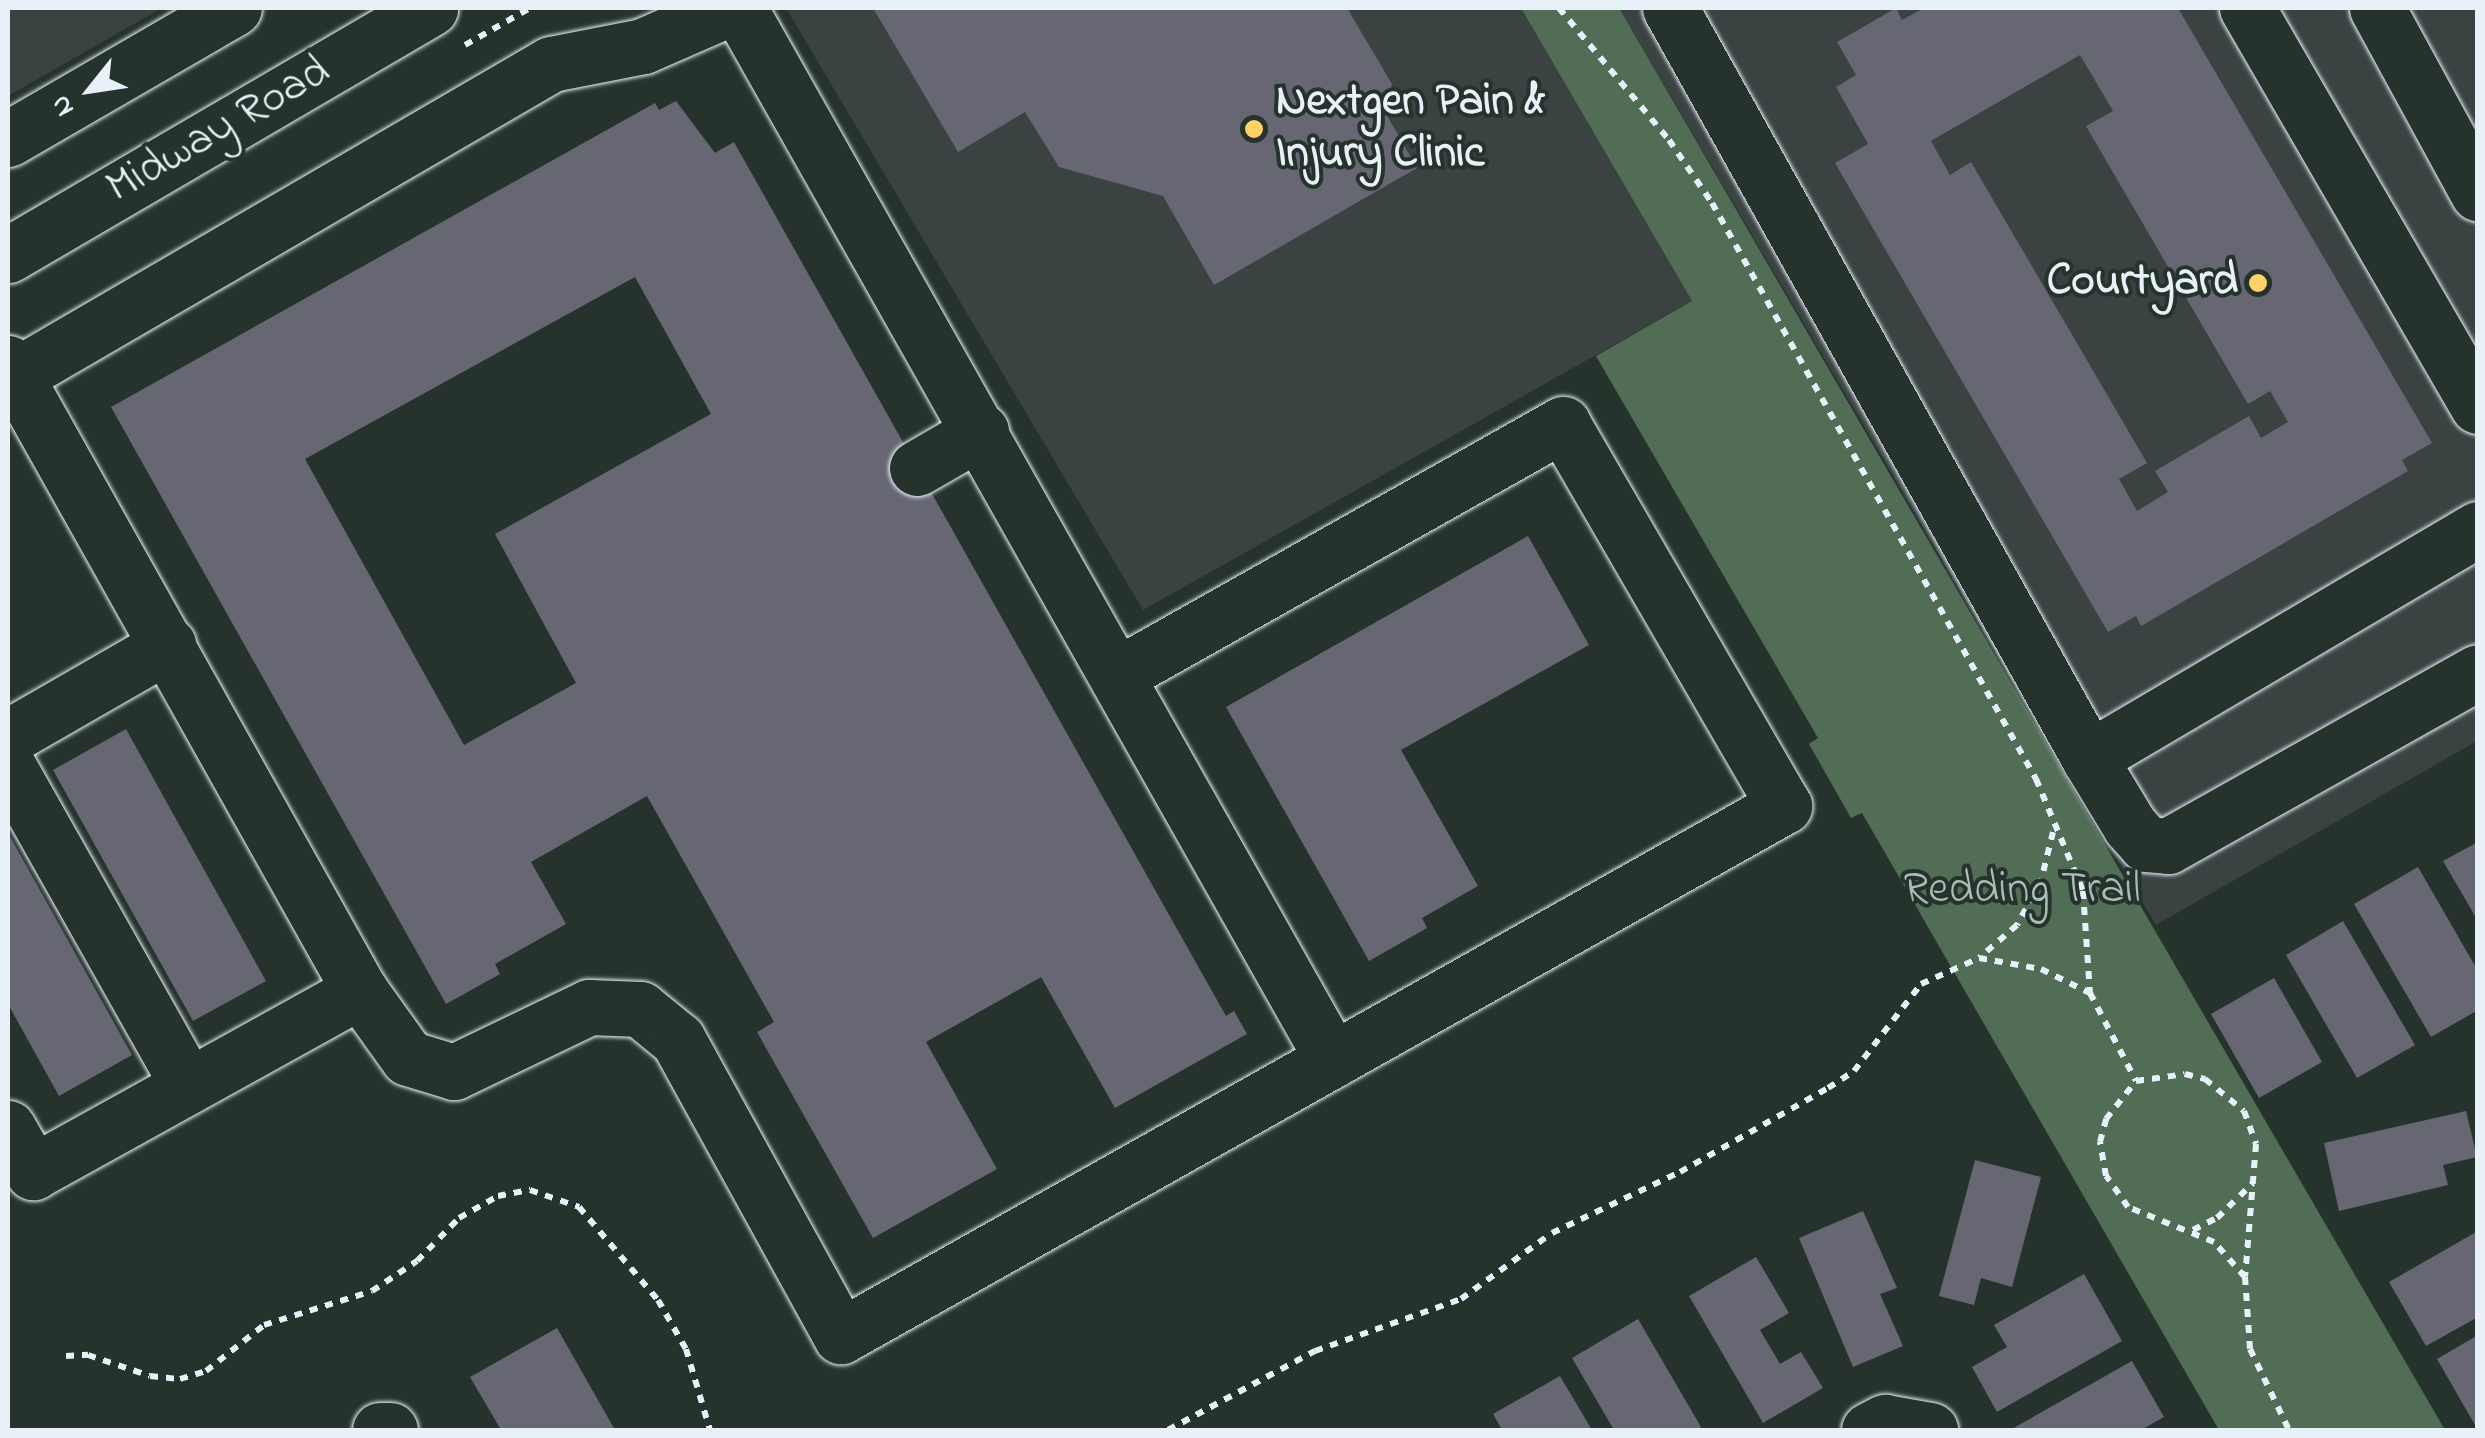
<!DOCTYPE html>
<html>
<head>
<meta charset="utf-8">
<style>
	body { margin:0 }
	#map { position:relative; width:2485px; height:1438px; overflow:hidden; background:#26332d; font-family:"Indie Flower",sans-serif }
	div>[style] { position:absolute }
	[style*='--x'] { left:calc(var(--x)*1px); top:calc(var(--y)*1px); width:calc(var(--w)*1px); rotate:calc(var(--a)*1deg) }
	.built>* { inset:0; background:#3a4242 }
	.green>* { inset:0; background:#516d55 }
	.building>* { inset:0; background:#676673 }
	.path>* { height:6px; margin-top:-3px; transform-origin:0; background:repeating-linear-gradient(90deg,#e8f1f8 0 8px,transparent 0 16px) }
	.roads { filter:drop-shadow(0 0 2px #e8f1f8) drop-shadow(0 0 2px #e8f1f8) }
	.minor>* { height:55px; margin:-27.5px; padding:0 27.5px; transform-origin:27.5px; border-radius:27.5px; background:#26332d }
	.major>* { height:55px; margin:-27.5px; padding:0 27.5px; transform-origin:27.5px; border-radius:27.5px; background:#26332d }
	.dots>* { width:28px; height:28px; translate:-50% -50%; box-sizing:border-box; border:5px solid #26332d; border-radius:50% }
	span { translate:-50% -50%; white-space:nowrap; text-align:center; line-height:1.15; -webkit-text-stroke:8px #26332d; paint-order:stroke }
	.poi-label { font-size:45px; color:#e8f1f8; font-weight:700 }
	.left { translate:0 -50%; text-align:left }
	.right { translate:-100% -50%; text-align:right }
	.street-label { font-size:45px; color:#e8f1f8 }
	.park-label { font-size:45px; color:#acbcb7 }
	.frame { position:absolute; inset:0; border:10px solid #e8f1f8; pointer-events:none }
	.north { position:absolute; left:40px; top:40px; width:100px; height:100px; -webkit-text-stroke:8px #26332d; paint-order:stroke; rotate:240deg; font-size:28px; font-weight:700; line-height:40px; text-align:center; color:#e8f1f8 }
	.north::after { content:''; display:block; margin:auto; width:35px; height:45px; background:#e8f1f8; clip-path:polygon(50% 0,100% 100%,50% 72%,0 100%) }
</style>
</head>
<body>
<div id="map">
	<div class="built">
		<i style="clip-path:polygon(8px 8px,162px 8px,8px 96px)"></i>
		<i style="clip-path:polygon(786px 8px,1521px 8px,1692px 301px,1143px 610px)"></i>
		<i style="clip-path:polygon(1619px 8px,2477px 8px,2477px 741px,2156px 925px)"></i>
	</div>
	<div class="green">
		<i style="clip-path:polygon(1521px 8px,1619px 8px,2445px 1430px,2219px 1430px,1862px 813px,1851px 818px,1809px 744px,1818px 738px,1596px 356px,1692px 301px)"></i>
	</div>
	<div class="building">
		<i style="clip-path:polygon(873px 8px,1347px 8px,1392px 84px,1385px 112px,1417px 168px,1214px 285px,1163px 196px,1059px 167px,1025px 112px,958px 152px)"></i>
		<i style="clip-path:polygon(evenodd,1896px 8px,1902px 20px,1924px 8px,2178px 8px,2432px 443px,2402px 460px,2408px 471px,2141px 626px,2136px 616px,2108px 632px,1835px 163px,1868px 144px,1836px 87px,1856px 75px,1837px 42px,1896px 8px,2080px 55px,2113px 111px,2086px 126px,2248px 404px,2270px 391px,2288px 422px,2261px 438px,2249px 416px,2155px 471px,2168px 492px,2137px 511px,2119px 479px,2147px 463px,1971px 162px,1950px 175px,1931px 141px,2080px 55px)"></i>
		<i style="clip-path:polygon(evenodd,676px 101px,715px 153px,734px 142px,1226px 1016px,1234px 1011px,1247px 1034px,1115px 1108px,1041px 977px,926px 1042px,997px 1169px,873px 1238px,757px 1032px,774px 1022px,647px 796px,531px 862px,566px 924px,495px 964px,500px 974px,446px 1004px,111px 407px,655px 103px,659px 110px,676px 101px,635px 277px,711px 414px,495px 534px,576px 683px,464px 745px,305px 459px,635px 277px)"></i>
		<i style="clip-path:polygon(1528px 536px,1589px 645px,1401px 750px,1478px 886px,1422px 918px,1427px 928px,1369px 961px,1226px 707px)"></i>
		<i style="clip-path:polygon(126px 729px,266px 981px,193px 1021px,53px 770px)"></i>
		<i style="clip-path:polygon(8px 833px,132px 1055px,59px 1096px,8px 1004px)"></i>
		<i style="clip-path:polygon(2478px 842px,2478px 921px,2443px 861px)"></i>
		<i style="clip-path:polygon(2418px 867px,2478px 971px,2478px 1010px,2431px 1037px,2354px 904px)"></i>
		<i style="clip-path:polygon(2343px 921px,2415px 1045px,2357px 1078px,2286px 955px)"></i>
		<i style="clip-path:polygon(2274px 978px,2322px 1062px,2259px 1098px,2211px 1014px)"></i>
		<i style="clip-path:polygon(2466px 1111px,2477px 1157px,2443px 1165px,2448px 1185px,2339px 1211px,2324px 1143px)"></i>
		<i style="clip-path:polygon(1975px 1160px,2041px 1177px,2012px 1287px,1981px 1278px,1974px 1305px,1939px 1296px)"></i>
		<i style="clip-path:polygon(1863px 1211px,1897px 1288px,1880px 1294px,1903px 1346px,1853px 1367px,1799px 1238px)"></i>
		<i style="clip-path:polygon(2478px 1231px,2478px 1317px,2426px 1346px,2389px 1282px)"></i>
		<i style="clip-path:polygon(1756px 1257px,1789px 1313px,1760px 1330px,1780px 1364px,1801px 1352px,1823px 1388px,1763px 1423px,1689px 1296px)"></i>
		<i style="clip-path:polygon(2084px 1274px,2122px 1341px,1997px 1412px,1972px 1367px,2007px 1347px,1994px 1325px)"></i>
		<i style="clip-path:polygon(1638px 1319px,1701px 1427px,1696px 1430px,1614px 1430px,1572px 1358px)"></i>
		<i style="clip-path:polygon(557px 1328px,615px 1430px,501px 1430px,470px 1377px)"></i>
		<i style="clip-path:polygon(2478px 1335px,2478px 1423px,2475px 1425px,2437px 1359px)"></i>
		<i style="clip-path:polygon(2132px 1361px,2164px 1417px,2141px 1430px,2010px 1430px)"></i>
		<i style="clip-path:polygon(1560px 1376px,1592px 1430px,1502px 1430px,1493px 1414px)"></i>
	</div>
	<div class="path">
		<i style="--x:1559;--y:8;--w:172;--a:50.2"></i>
		<i style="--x:1669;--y:140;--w:76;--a:55.7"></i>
		<i style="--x:1712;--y:203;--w:661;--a:60.64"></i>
		<i style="--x:2036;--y:779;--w:121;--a:67.2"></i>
		<i style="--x:2083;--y:891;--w:102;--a:86.1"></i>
		<i style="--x:2090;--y:993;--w:99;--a:62.4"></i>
		<i style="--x:465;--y:45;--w:75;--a:-29.6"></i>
		<i style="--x:2053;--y:832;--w:50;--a:103.8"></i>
		<i style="--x:2041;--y:881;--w:50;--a:118.6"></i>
		<i style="--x:2017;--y:925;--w:50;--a:139"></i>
		<i style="--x:1979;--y:958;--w:63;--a:10.1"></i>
		<i style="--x:2041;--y:969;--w:55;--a:26.1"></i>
		<i style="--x:2193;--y:1230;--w:27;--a:-27"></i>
		<i style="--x:2217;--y:1218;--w:50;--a:-44.2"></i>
		<i style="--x:2245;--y:1277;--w:47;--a:-131.5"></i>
		<i style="--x:2214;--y:1242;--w:93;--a:-157.9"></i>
		<i style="--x:2128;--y:1207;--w:38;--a:-125"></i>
		<i style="--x:2106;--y:1176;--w:35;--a:-100"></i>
		<i style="--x:2100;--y:1142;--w:24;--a:-75"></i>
		<i style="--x:2106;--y:1119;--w:48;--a:-51.7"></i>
		<i style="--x:2136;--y:1081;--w:49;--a:-8.1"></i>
		<i style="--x:2185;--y:1074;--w:21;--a:14"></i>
		<i style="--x:2205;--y:1079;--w:50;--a:39.4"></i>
		<i style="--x:2244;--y:1111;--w:35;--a:70"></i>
		<i style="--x:2256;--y:1144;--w:133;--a:94.7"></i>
		<i style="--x:2245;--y:1277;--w:72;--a:86"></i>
		<i style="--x:2250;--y:1349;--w:90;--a:64.3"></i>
		<i style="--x:66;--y:1356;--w:22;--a:-3"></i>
		<i style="--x:88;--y:1355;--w:65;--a:18.7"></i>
		<i style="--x:150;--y:1376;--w:30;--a:6"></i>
		<i style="--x:180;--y:1379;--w:27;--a:-17"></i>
		<i style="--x:206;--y:1371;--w:74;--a:-38.4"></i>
		<i style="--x:264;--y:1325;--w:113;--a:-17.5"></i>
		<i style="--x:372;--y:1291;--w:54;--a:-33.7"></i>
		<i style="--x:417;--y:1261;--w:60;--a:-45.7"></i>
		<i style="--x:459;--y:1218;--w:45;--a:-29.4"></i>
		<i style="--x:498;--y:1196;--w:33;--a:-11"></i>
		<i style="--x:530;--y:1190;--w:52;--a:19.1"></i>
		<i style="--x:579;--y:1207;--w:122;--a:49.7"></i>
		<i style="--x:658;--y:1300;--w:56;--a:60.3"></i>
		<i style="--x:686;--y:1349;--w:84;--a:73.5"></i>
		<i style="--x:1168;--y:1430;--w:167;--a:-28.3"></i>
		<i style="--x:1315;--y:1351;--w:155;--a:-19.6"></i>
		<i style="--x:1461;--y:1299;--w:112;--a:-36"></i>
		<i style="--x:1552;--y:1233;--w:142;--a:-25.5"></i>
		<i style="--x:1680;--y:1172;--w:170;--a:-29.6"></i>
		<i style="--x:1828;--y:1088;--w:31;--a:-33"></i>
		<i style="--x:1854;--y:1071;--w:110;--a:-52.4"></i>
		<i style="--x:1921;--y:984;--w:64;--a:-24.1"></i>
	</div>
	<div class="roads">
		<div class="minor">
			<i style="--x:739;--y:8;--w:1208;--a:60.55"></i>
			<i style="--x:1670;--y:8;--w:859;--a:60.81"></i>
			<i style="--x:2089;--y:758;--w:451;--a:-30.5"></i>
			<i style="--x:2247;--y:8;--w:460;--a:59.9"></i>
			<i style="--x:2377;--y:8;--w:211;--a:61.4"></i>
			<i style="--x:8;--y:363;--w:720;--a:60.73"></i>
			<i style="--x:360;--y:991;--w:82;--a:54.4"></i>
			<i style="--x:408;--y:1058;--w:48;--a:16.9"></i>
			<i style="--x:454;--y:1072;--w:150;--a:-25.7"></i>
			<i style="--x:589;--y:1007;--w:51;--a:2.2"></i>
			<i style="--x:640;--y:1009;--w:49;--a:39.2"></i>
			<i style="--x:678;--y:1040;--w:338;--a:61.2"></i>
			<i style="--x:841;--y:1336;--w:1082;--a:-29.34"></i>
			<i style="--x:1784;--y:806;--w:441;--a:-120.1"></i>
			<i style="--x:1563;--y:424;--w:510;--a:150.62"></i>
			<i style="--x:15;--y:376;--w:620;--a:-30.2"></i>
			<i style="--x:551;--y:64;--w:94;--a:-11.1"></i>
			<i style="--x:643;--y:46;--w:95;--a:-23.6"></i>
			<i style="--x:917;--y:468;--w:74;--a:-30"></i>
			<i style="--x:8;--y:737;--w:185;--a:-29.9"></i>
			<i style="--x:2089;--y:758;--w:79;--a:58.9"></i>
			<i style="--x:2130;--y:826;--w:24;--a:48"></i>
			<i style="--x:2146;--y:844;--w:22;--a:5"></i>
			<i style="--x:2168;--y:846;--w:355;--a:-29.3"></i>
			<i style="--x:8;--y:766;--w:367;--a:60.6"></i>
			<i style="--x:8;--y:1128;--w:51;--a:60.4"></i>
			<i style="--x:33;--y:1172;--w:374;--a:-29"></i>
			<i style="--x:380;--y:1430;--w:10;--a:0"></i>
			<i style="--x:1869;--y:1430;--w:18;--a:-27"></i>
			<i style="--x:1885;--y:1422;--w:46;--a:10.1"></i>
		</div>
		<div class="major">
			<i style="--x:8;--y:139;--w:261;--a:-30.1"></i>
			<i style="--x:8;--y:255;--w:489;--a:-30.3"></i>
		</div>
	</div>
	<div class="dots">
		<i style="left:1254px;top:129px;background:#ffd166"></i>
		<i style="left:2258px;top:283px;background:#ffd166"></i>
	</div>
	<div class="poi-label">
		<span class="left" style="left:1276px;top:129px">Nextgen Pain &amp;<br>Injury Clinic</span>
		<span class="right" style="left:2238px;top:283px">Courtyard</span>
	</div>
	<div class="street-label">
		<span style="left:219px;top:131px;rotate:-30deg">Midway Road</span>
	</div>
	<div class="park-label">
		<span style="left:2022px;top:891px">Redding Trail</span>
	</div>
	<div class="frame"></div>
	<div class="north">N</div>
</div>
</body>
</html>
